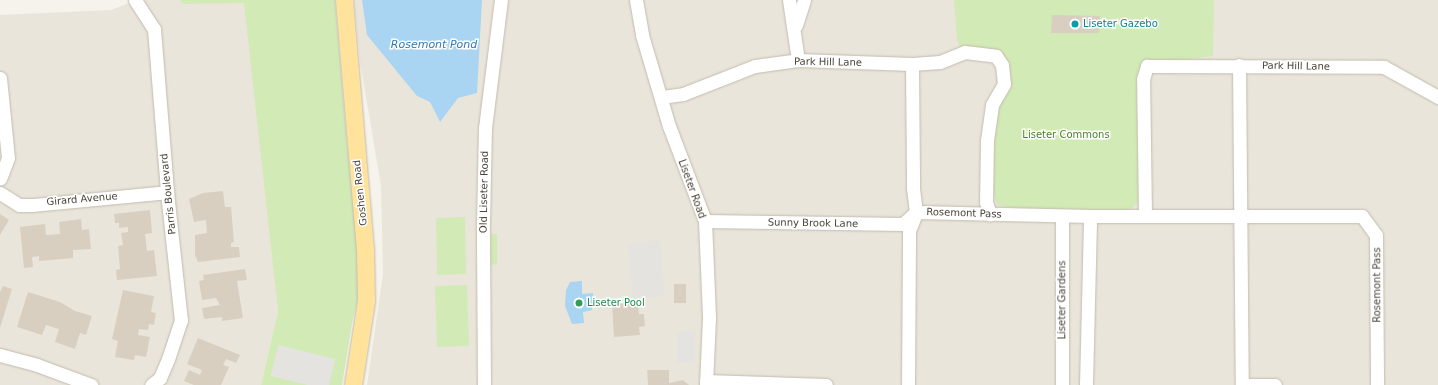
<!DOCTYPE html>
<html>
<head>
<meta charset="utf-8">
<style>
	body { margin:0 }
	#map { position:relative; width:1438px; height:385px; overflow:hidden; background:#f6f3ec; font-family:"DejaVu Sans",sans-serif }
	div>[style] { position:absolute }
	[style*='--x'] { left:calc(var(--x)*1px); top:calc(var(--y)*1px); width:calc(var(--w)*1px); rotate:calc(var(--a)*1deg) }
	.residential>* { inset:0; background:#eae5da }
	.green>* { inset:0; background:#d2eab5 }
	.parking>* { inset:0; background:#e5e3e0 }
	.water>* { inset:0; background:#a9d4f2 }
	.building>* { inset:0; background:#d8cfc1 }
	.roads { filter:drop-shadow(0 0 1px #c2bbae) drop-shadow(0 0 1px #c2bbae) }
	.minor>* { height:13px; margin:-6.5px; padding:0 6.5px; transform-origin:6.5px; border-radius:6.5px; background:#fff }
	.major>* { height:17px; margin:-8.5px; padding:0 8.5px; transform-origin:8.5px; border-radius:8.5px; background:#ffe39c }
	.dots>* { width:11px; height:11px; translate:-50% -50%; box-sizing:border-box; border:2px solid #fff; border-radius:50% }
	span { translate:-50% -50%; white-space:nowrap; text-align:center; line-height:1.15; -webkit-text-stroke:3px #fff; paint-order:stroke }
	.culture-label { font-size:10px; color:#0d838f }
	.left { translate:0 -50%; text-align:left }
	.street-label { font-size:10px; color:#4b4439 }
	.park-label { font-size:10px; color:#4a7f2a }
	.leisure-label { font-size:10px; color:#27864d }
	.water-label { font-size:11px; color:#2e7ab2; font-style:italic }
</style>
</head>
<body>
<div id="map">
	<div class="residential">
		<i style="clip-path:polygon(137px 0,179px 0,184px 4px,247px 2px,278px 311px,261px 385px,0 385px,0 15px,111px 10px)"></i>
		<i style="clip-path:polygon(354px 0,1438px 0,1438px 385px,367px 385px,383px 274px,381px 186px,360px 61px)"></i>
	</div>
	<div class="green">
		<i style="clip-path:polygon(179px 0,335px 0,348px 154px,362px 282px,352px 323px,342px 385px,261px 385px,278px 311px,244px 3px,184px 4px)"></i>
		<i style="clip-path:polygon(954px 0,1214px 0,1213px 56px,1162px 63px,1143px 60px,1138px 116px,1138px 202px,1133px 207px,1127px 210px,1018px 209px,998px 205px,994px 197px,994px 122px,995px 113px,1010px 87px,1009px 68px,999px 53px,990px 48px,960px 47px,957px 40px)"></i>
		<i style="clip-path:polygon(465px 217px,466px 274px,437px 275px,436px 218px)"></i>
		<i style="clip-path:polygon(491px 234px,497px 234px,497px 264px,491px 265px)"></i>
		<i style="clip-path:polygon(467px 285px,469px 346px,437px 347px,435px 286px)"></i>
	</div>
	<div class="parking">
		<i style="clip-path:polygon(660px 240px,665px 296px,633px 299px,628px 243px)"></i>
		<i style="clip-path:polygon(677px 331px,695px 331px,695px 363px,677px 363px)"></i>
		<i style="clip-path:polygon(278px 345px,335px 359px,329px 385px,308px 385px,271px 376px)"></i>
	</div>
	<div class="water">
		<i style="clip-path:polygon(362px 0,482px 0,477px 93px,458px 98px,440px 122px,430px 102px,417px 96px,367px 35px)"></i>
		<i style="clip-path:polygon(582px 281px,582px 294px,593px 293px,592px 310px,583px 312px,584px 323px,572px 324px,565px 306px,566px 290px,570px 282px)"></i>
	</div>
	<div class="building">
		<i style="clip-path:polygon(1052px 15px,1100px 16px,1099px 33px,1051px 33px)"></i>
		<i style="clip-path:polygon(223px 191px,225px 207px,231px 207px,234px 242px,231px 243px,231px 247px,239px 247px,240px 257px,198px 262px,195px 255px,195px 235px,207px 233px,206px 220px,194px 222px,189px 199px,203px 193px)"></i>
		<i style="clip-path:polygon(150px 210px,152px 233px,145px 234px,147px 251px,154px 250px,157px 276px,117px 280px,116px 270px,120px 269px,118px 246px,123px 245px,121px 233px,128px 232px,128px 227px,119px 228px,119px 223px,115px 223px,114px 214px)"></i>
		<i style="clip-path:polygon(0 214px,9px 220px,0 235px)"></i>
		<i style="clip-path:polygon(81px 219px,82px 230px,89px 229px,91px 249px,73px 250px,73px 258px,39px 261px,39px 256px,32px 257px,33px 267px,24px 268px,20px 227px,45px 224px,46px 235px,60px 234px,59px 222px)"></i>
		<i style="clip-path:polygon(245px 269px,247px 280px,237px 281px,243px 318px,222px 321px,222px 317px,204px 319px,202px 308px,220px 305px,216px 298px,202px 300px,199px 281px,204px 280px,203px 275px)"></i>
		<i style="clip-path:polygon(674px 284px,686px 284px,686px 303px,674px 303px)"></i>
		<i style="clip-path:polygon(3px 286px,12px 289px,0 328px,0 292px)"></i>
		<i style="clip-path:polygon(123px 290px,154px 296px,151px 312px,156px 313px,154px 325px,149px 324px,148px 330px,139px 329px,138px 335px,150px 337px,146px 357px,135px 355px,134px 360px,115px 357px,118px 341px,112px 339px)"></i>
		<i style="clip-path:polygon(28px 292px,60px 302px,75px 311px,92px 316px,86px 335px,80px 333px,75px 349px,55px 342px,59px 329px,46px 325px,42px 335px,17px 327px)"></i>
		<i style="clip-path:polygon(638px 302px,639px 314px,644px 314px,645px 326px,639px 327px,640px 335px,614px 337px,612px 304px)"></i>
		<i style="clip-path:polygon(198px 338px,240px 355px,236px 363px,226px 359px,223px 365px,229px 367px,221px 385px,194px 385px,184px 381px,189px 370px,200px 375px,202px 370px,187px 364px)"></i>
		<i style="clip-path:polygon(647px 370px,669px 370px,669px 383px,683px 380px,689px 385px,648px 385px)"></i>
	</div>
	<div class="roads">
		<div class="minor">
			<i style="--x:135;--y:0;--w:35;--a:57"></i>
			<i style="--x:154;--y:29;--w:164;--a:85.4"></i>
			<i style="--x:167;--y:192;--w:129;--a:83.8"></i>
			<i style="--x:181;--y:320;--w:41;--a:108.4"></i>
			<i style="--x:168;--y:359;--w:21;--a:113"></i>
			<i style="--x:160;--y:378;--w:11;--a:142"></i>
			<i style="--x:636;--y:0;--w:36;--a:80"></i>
			<i style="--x:642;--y:35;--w:95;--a:73.5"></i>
			<i style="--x:669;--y:126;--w:102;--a:69.2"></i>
			<i style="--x:705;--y:221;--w:97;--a:87.6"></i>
			<i style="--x:709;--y:318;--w:67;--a:92.6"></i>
			<i style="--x:789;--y:0;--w:61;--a:81.5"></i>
			<i style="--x:796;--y:25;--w:26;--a:-72"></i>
			<i style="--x:912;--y:64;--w:124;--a:89.5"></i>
			<i style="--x:913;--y:188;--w:24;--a:83"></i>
			<i style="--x:1239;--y:65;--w:320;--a:89.5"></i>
			<i style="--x:0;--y:78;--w:80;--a:84.3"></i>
			<i style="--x:8;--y:158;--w:22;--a:111"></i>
			<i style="--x:662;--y:97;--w:21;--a:-8"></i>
			<i style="--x:683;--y:94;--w:77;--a:-21.3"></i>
			<i style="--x:755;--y:66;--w:43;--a:-7.9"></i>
			<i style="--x:798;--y:60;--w:114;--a:2"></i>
			<i style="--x:912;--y:64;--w:28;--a:-4"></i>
			<i style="--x:940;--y:62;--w:27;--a:-22"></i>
			<i style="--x:965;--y:52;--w:31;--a:7"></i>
			<i style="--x:996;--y:56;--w:11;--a:56"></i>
			<i style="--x:1002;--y:65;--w:19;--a:84"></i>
			<i style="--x:1004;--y:84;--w:24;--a:120"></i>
			<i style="--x:992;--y:105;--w:35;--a:98"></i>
			<i style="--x:987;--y:140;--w:62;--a:90.9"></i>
			<i style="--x:986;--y:202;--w:13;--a:72"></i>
			<i style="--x:0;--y:193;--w:22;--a:32"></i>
			<i style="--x:19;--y:205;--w:14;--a:0"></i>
			<i style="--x:33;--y:205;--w:135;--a:-5.5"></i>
			<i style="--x:916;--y:212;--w:174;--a:1.3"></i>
			<i style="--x:1090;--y:216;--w:272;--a:0"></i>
			<i style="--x:1362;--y:216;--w:24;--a:54"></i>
			<i style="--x:1376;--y:235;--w:150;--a:89.6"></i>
			<i style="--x:1145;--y:215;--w:136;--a:-90.8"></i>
			<i style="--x:1143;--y:79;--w:14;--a:-73"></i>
			<i style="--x:1147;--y:66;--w:237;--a:0.2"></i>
			<i style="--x:1384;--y:67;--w:62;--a:29.1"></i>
			<i style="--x:1062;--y:216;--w:169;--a:90"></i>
			<i style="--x:705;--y:221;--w:198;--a:0.9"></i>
			<i style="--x:903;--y:224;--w:18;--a:-43"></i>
			<i style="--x:0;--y:355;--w:38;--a:15"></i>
			<i style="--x:37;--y:365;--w:58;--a:20.3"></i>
			<i style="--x:706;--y:381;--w:120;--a:1.9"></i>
			<i style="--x:484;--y:385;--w:162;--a:-90.4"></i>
			<i style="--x:483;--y:223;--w:95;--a:-88.8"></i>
			<i style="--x:485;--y:128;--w:129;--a:-82.9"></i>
			<i style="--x:908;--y:385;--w:154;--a:-89.6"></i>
			<i style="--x:909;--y:231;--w:17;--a:-69"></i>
			<i style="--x:1086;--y:385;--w:169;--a:-88.6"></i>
			<i style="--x:1242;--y:385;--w:33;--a:0"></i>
		</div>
		<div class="major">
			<i style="--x:344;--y:0;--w:249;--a:85.2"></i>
			<i style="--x:365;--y:248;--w:53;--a:88.9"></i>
			<i style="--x:366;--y:301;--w:85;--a:98.8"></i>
		</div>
	</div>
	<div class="dots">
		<i style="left:1075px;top:24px;background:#0f9aa8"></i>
		<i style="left:579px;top:303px;background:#2e9e5b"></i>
	</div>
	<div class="culture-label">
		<span class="left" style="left:1083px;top:24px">Liseter Gazebo</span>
	</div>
	<div class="street-label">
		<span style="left:828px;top:62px;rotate:1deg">Park Hill Lane</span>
		<span style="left:1296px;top:66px;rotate:1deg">Park Hill Lane</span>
		<span style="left:692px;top:189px;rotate:70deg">Liseter Road</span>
		<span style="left:484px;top:192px;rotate:-89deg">Old Liseter Road</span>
		<span style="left:360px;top:193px;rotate:-96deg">Goshen Road</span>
		<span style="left:168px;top:194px;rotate:-96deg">Parris Boulevard</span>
		<span style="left:82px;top:199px;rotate:-5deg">Girard Avenue</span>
		<span style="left:964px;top:213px;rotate:2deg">Rosemont Pass</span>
		<span style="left:813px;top:223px;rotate:1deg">Sunny Brook Lane</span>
		<span style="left:1377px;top:285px;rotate:-90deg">Rosemont Pass</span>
		<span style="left:1062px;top:300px;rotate:-90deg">Liseter Gardens</span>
	</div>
	<div class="park-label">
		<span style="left:1066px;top:135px">Liseter Commons</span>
	</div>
	<div class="leisure-label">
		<span class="left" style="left:587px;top:303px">Liseter Pool</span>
	</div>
	<div class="water-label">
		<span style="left:434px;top:45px">Rosemont Pond</span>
	</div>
</div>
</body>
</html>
